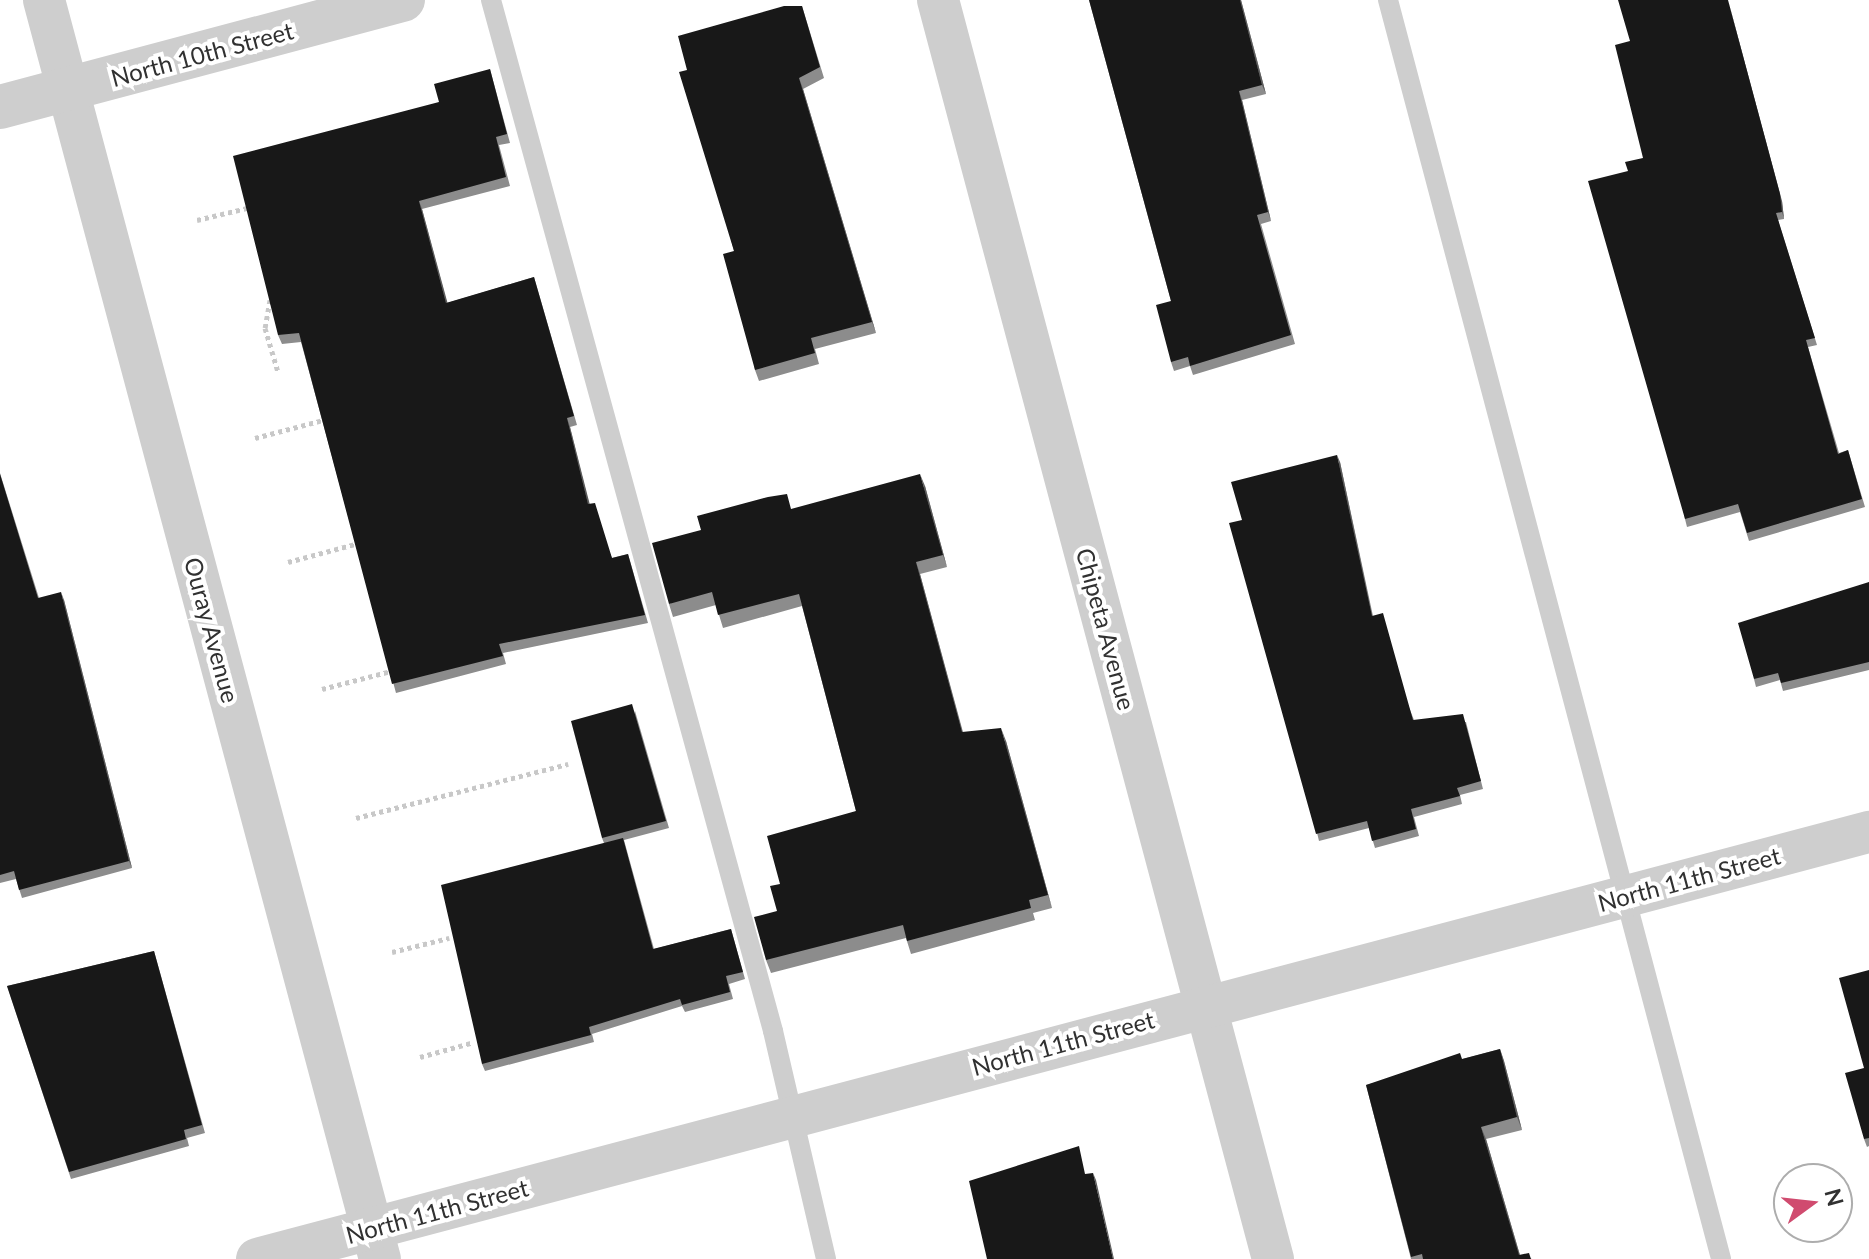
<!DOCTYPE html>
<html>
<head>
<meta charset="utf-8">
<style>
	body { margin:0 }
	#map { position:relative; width:1869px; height:1259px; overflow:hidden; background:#fff; font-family:Lato,sans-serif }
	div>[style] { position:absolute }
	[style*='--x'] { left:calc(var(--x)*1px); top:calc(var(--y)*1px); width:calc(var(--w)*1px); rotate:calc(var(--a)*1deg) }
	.path>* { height:5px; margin-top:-2.5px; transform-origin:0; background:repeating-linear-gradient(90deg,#c8c8c8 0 4px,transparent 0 8px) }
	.service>* { height:20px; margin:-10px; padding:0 10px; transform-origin:10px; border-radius:10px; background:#cecece }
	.minor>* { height:42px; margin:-21px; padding:0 21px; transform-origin:21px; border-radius:21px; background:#cecece }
	.tertiary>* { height:44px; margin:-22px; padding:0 22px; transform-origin:22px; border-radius:22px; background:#cecece }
	.wall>* { inset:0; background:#8c8c8c }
	.shaded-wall>* { inset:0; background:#5d5d5d }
	.building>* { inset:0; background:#181818 }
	span { translate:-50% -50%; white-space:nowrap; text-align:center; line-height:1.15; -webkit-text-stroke:8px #fff; paint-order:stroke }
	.street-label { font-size:24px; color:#313131 }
	.north { position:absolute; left:1773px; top:1163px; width:80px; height:80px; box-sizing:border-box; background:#fff; border:2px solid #adadad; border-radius:50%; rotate:75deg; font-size:22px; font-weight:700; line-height:32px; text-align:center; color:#313131 }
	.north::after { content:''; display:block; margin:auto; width:28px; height:36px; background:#d04b6f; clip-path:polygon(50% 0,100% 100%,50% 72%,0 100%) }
</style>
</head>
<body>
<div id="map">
	<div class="path">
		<i style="--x:197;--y:220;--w:51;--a:-13.5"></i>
		<i style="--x:270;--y:300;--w:28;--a:100"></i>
		<i style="--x:265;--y:328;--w:46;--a:73.5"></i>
		<i style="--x:255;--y:438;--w:70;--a:-14.8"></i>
		<i style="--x:288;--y:562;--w:73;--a:-15"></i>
		<i style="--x:322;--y:689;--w:71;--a:-14.6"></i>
		<i style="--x:356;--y:818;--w:219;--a:-14.3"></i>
		<i style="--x:392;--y:952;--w:59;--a:-13.8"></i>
		<i style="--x:420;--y:1057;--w:53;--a:-15.4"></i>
	</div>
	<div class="service">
		<i style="--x:491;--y:0;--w:1069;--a:74.7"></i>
		<i style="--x:773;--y:1031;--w:234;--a:76.9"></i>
		<i style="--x:1388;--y:0;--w:1302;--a:75.18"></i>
	</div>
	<div class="minor">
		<i style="--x:44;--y:0;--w:1303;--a:75.06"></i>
		<i style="--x:938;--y:0;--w:1303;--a:75.1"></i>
		<i style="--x:257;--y:1259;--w:1668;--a:-14.84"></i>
	</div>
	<div class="tertiary">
		<i style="--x:0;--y:107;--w:417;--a:-14.9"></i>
	</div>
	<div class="wall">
		<i style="clip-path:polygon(1089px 0,1241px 0,1266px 94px,1242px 100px,1271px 221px,1261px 224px,1295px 344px,1193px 375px,1190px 366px,1174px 371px,1171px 362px,1171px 301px)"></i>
		<i style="clip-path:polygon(802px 6px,824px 78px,803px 89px,876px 333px,815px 349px,819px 364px,759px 381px,755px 370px,734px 251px,687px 70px)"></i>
		<i style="clip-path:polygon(490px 69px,510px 143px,499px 145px,510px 186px,422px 209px,447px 303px,534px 277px,577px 425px,570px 427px,589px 504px,612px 558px,628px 554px,648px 623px,503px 653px,506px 664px,396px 693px,301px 342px,282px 344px,278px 335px,439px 102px)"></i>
		<i style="clip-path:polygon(1628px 171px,1782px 201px,1784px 219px,1778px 220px,1817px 345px,1808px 347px,1839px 453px,1848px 450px,1865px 507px,1749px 541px,1740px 512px,1687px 527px,1685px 519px)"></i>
		<i style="clip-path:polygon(1340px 462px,1373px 616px,1414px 720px,1466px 722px,1483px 789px,1460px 795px,1462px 804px,1414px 817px,1419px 836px,1375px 848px,1369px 828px,1319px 841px,1242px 520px)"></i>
		<i style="clip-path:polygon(0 473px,39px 598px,64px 600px,132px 868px,22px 898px,16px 879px,0 883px)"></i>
		<i style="clip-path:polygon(925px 486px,947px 567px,920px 574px,963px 732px,1006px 741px,1052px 908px,1033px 913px,1035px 920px,911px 954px,906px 938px,771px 973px,766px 960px,777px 911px,780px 884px,856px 811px,802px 606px,723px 628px,716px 605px,673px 617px,669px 604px)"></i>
		<i style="clip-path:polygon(1869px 582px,1869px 670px,1783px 691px,1780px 680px,1756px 687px,1754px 679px)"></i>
		<i style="clip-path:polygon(635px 711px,669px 828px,624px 840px,654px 949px,731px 929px,745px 979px,729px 984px,733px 999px,685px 1012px,682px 1006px,592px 1034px,594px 1042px,485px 1071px,482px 1064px,604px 843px,602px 838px)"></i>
		<i style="clip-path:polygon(154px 951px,205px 1133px,187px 1138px,189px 1146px,71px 1179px,7px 986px)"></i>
		<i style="clip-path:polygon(1869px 970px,1869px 1146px,1867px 1147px,1864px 1139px,1864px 1068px)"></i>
		<i style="clip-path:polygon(1500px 1049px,1504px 1061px,1522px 1130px,1486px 1139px,1520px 1255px,1532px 1259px,1411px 1259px,1366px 1085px)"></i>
	</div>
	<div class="shaded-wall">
		<i style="clip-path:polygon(1240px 0,1241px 0,1266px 94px,1262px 85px)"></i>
		<i style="clip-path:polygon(1728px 0,1782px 201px,1784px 219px,1782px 212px)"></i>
		<i style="clip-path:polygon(799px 78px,803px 89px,876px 333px,872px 322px)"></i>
		<i style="clip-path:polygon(1239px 91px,1242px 100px,1271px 221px,1268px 212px)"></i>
		<i style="clip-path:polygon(419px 201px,422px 209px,450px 312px,446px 303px)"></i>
		<i style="clip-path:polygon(567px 418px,570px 427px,592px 513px,588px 504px)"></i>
		<i style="clip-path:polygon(1337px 455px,1340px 462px,1374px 624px,1372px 616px)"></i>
		<i style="clip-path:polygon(920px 474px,925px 486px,947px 567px,943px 555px)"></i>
		<i style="clip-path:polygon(916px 562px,920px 574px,966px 745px,962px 732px)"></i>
		<i style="clip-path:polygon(61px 592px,64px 600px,132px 868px,129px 861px)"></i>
		<i style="clip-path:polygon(1001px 728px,1006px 741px,1052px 908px,1048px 895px)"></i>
		<i style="clip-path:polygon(1500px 1049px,1504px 1061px,1522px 1130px,1517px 1117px)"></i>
		<i style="clip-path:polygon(1481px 1127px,1486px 1139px,1521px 1259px,1520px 1259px)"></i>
		<i style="clip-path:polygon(1093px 1173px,1096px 1180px,1114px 1259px,1113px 1259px)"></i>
	</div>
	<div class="building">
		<i style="clip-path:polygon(1089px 0,1240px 0,1262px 85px,1239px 91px,1268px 212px,1257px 215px,1291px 335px,1190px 366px,1188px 357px,1171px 362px,1156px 305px,1171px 301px)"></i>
		<i style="clip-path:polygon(1618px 0,1728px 0,1780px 194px,1782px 212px,1776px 213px,1815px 338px,1806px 340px,1838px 454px,1848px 450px,1862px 499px,1747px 533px,1738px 504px,1685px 519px,1588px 181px,1628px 171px,1625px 162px,1643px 158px,1615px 45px,1630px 41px)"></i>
		<i style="clip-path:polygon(784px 6px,802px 6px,820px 67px,799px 78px,872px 322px,811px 338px,815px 353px,755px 370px,723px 254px,734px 251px,679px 72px,687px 70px,678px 36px)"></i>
		<i style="clip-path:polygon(490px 69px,507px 134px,496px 137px,506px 177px,419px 201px,446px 303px,534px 277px,574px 416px,567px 418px,588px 504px,595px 503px,612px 558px,628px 554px,645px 615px,499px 644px,503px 656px,392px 684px,299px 333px,278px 335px,233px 156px,439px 102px,434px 84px)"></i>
		<i style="clip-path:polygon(1337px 455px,1372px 616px,1383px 613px,1413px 720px,1463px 714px,1481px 781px,1457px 788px,1460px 796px,1411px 809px,1416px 829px,1372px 841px,1367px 821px,1316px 834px,1229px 523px,1242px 520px,1231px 482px)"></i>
		<i style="clip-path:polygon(0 474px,38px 598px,61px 592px,129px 861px,19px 890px,14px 871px,0 875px)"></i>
		<i style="clip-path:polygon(920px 474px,943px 555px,916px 562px,962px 732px,1001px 728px,1048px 895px,1029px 900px,1031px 908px,907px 941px,903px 925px,766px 960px,754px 917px,777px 911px,770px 886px,780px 884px,767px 836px,856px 811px,799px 594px,718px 615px,712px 592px,669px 604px,652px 543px,701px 530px,697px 516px,768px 497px,787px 494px,791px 509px)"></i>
		<i style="clip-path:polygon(1869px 582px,1869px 662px,1781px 683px,1778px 673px,1754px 679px,1738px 623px)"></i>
		<i style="clip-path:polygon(632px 704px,666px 821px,602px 838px,571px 721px)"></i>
		<i style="clip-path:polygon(623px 838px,653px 949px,731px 929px,743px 972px,726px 976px,730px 992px,682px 1005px,680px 999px,589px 1027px,591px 1035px,482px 1064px,441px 885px)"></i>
		<i style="clip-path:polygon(154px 951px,202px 1125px,184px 1130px,186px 1139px,69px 1172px,7px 986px)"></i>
		<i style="clip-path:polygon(1869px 970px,1869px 1138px,1864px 1139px,1845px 1073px,1864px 1068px,1839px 978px)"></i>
		<i style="clip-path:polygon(1500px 1049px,1517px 1117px,1481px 1127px,1519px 1255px,1529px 1253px,1531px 1259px,1423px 1259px,1422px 1254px,1411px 1257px,1366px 1085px,1460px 1053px,1462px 1059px)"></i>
		<i style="clip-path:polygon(1079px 1146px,1085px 1174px,1093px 1173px,1113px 1259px,987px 1259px,969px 1181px)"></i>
	</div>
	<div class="street-label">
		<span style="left:202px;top:54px;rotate:-15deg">North 10th Street</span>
		<span style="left:1106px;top:629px;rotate:75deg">Chipeta Avenue</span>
		<span style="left:212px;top:630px;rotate:75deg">Ouray Avenue</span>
		<span style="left:1689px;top:879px;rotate:-15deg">North 11th Street</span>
		<span style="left:1063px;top:1043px;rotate:-15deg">North 11th Street</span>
		<span style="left:437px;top:1211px;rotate:-15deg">North 11th Street</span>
	</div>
	<div class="north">N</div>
</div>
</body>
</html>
